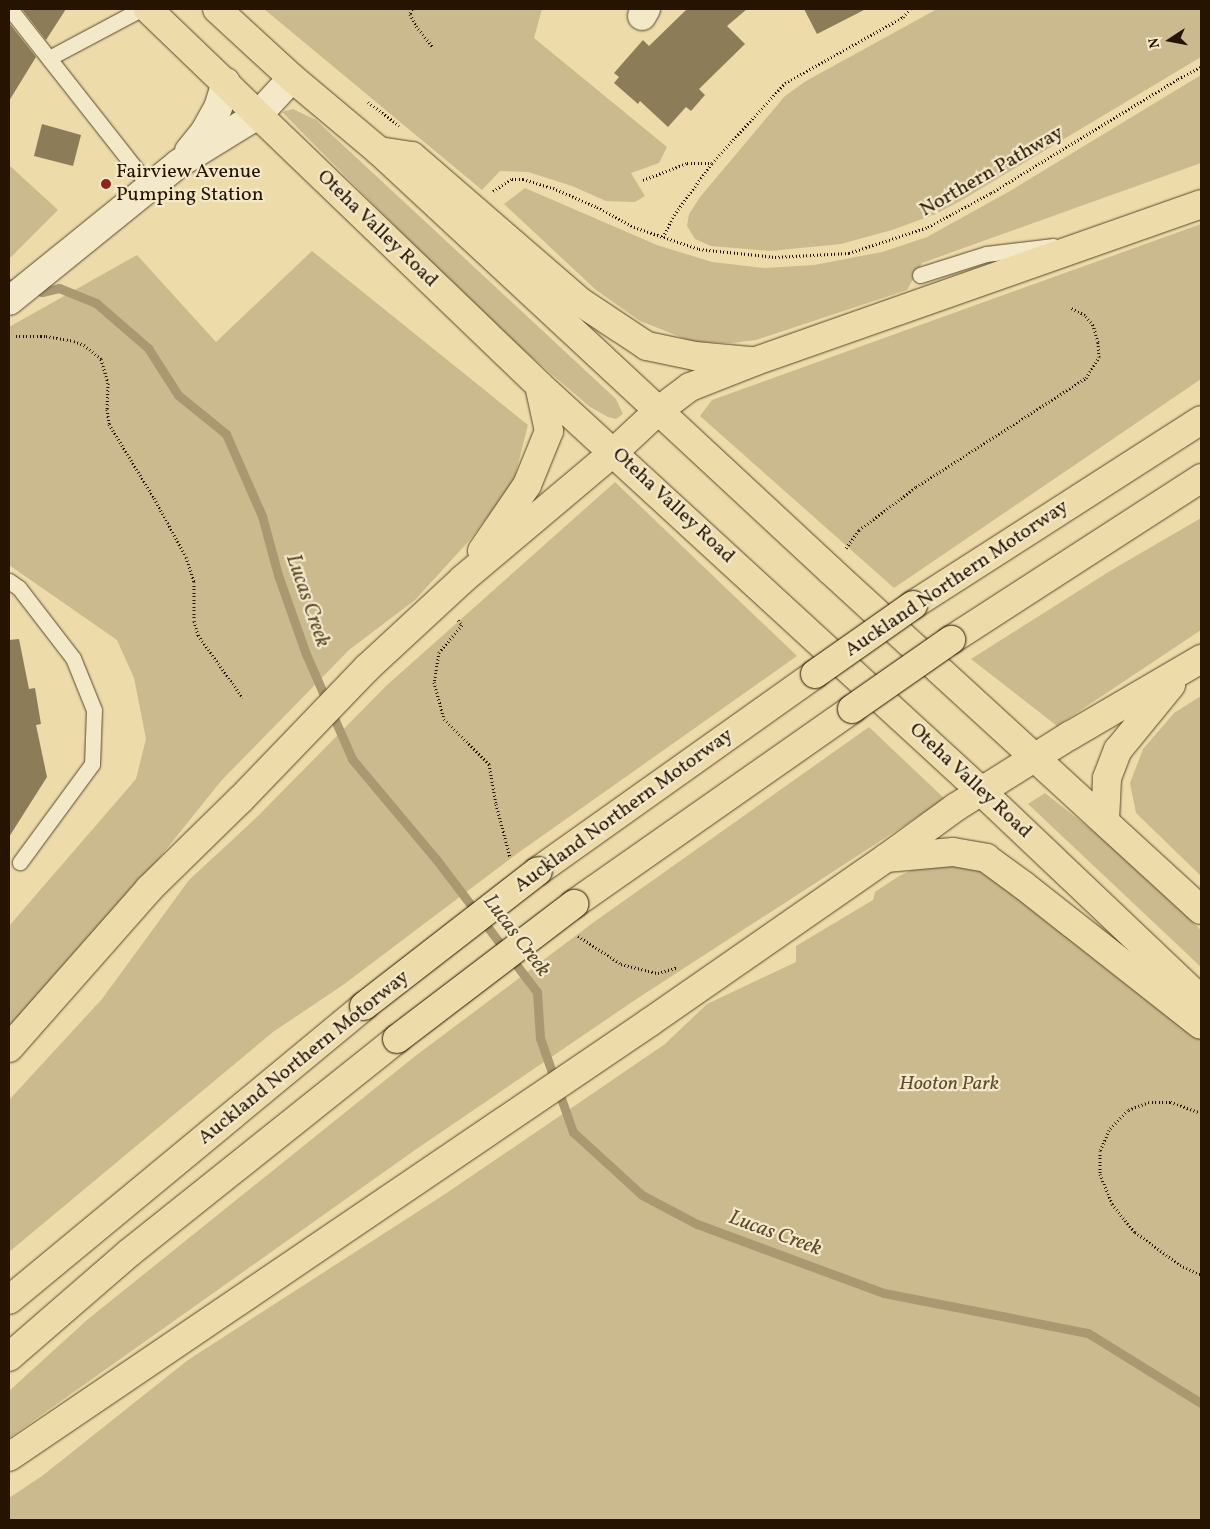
<!DOCTYPE html>
<html>
<head>
<meta charset="utf-8">
<style>
	body { margin:0 }
	#map { position:relative; width:1210px; height:1529px; overflow:hidden; background:#eddcaa; font-family:Vollkorn,serif }
	div>[style] { position:absolute }
	[style*='--x'] { left:calc(var(--x)*1px); top:calc(var(--y)*1px); width:calc(var(--w)*1px); rotate:calc(var(--a)*1deg) }
	.green>* { inset:0; background:#cbba8d }
	.stream>* { height:9px; margin:-4.5px; padding:0 4.5px; transform-origin:4.5px; border-radius:4.5px; background:#a99870 }
	.building>* { inset:0; background:#8d7c58 }
	.path>* { height:3px; margin-top:-1.5px; transform-origin:0; background:repeating-linear-gradient(90deg,#261400 0 1px,transparent 0 3.5px) }
	.roads { filter:drop-shadow(0 0 1px #58462a) drop-shadow(0 0 1px #58462a) }
	.service>* { height:15px; margin:-7.5px; padding:0 7.5px; transform-origin:7.5px; border-radius:7.5px; background:#f3e8c8 }
	.minor>* { height:28px; margin:-14px; padding:0 14px; transform-origin:14px; border-radius:14px; background:#f3e8c8 }
	.primary>* { height:28px; margin:-14px; padding:0 14px; transform-origin:14px; border-radius:14px; background:#eddcaa }
	.motorway>* { height:28px; margin:-14px; padding:0 14px; transform-origin:14px; border-radius:14px; background:#eddcaa }
	.bridges { filter:drop-shadow(0 0 1px #261400) drop-shadow(0 0 1px #261400) }
	.motorway-bridge>* { height:28px; margin:-14px; padding:0 14px; transform-origin:14px; border-radius:14px; background:#eddcaa }
	.dots>* { width:14px; height:14px; translate:-50% -50%; box-sizing:border-box; border:2px solid #f3e8c8; border-radius:50% }
	span { translate:-50% -50%; white-space:nowrap; text-align:center; line-height:1.15; -webkit-text-stroke:4.5px #f3e8c8; paint-order:stroke }
	.poi-label { font-size:20px; color:#261400 }
	.left { translate:0 -50%; text-align:left }
	.street-label { font-size:20px; color:#261400 }
	.park-label { font-size:20px; color:#604e31; font-style:italic }
	.water-label { font-size:21px; color:#5a492d; font-style:italic }
	.frame { position:absolute; inset:0; border:10px solid #261400; pointer-events:none }
	.north { position:absolute; left:1145px; top:15px; width:50px; height:50px; -webkit-text-stroke:4px #f3e8c8; paint-order:stroke; rotate:259deg; font-size:14px; font-weight:700; line-height:20px; text-align:center; color:#261400 }
	.north::after { content:''; display:block; margin:auto; width:18px; height:22px; background:#261400; clip-path:polygon(50% 0,100% 100%,50% 72%,0 100%) }
</style>
</head>
<body>
<div id="map">
	<div class="green">
		<i style="clip-path:polygon(264px 9px,542px 9px,534px 38px,667px 147px,659px 163px,631px 173px,645px 196px,635px 202px,606px 201px,572px 186px,528px 172px,500px 171px,482px 190px)"></i>
		<i style="clip-path:polygon(937px 9px,1201px 9px,1201px 57px,962px 200px,936px 214px,892px 230px,841px 244px,770px 251px,711px 246px,695px 239px,687px 226px,689px 214px,700px 197px,785px 96px,806px 81px)"></i>
		<i style="clip-path:polygon(1201px 75px,1201px 163px,922px 263px,907px 290px,756px 340px,731px 343px,693px 342px,640px 321px,596px 290px,504px 204px,525px 188px,657px 245px,712px 262px,765px 268px,814px 265px,882px 252px,927px 237px,1010px 191px)"></i>
		<i style="clip-path:polygon(293px 109px,316px 120px,616px 399px,623px 414px,616px 419px,608px 417px,590px 407px,484px 316px,282px 112px)"></i>
		<i style="clip-path:polygon(9px 165px,58px 210px,9px 259px)"></i>
		<i style="clip-path:polygon(1201px 224px,1201px 379px,894px 588px,700px 416px,712px 400px)"></i>
		<i style="clip-path:polygon(312px 251px,528px 425px,513px 484px,468px 542px,415px 600px,349px 650px,221px 781px,152px 867px,9px 1028px,9px 926px,136px 779px,146px 739px,134px 678px,117px 640px,9px 565px,9px 327px,137px 255px,216px 342px)"></i>
		<i style="clip-path:polygon(615px 482px,797px 656px,518px 853px,343px 985px,273px 1032px,9px 1252px,9px 1100px,102px 999px,189px 880px,257px 817px,386px 686px)"></i>
		<i style="clip-path:polygon(1201px 518px,1201px 630px,1057px 726px,971px 659px,1110px 571px)"></i>
		<i style="clip-path:polygon(1201px 696px,1201px 876px,1136px 813px,1130px 783px,1143px 749px,1174px 713px)"></i>
		<i style="clip-path:polygon(869px 727px,945px 799px,635px 1000px,415px 1150px,9px 1438px,9px 1391px,87px 1320px,414px 1057px,594px 922px)"></i>
		<i style="clip-path:polygon(1045px 793px,1122px 854px,1201px 930px,1201px 967px,1028px 804px)"></i>
		<i style="clip-path:polygon(971px 863px,1201px 1033px,1201px 1520px,9px 1520px,9px 1498px,42px 1476px,188px 1360px,445px 1194px,589px 1096px,665px 1044px,707px 1004px,796px 962px,796px 946px,873px 900px,875px 892px,899px 876px,925px 864px)"></i>
	</div>
	<div class="stream">
		<i style="--x:9;--y:283;--w:34;--a:15"></i>
		<i style="--x:42;--y:292;--w:17;--a:-13"></i>
		<i style="--x:59;--y:288;--w:40;--a:22"></i>
		<i style="--x:96;--y:303;--w:69;--a:40.9"></i>
		<i style="--x:148;--y:348;--w:56;--a:57.4"></i>
		<i style="--x:178;--y:395;--w:62;--a:39.1"></i>
		<i style="--x:226;--y:434;--w:90;--a:66.3"></i>
		<i style="--x:262;--y:516;--w:61;--a:74.8"></i>
		<i style="--x:278;--y:575;--w:84;--a:70.5"></i>
		<i style="--x:306;--y:654;--w:115;--a:66.3"></i>
		<i style="--x:352;--y:759;--w:131;--a:50"></i>
		<i style="--x:436;--y:859;--w:167;--a:52.8"></i>
		<i style="--x:537;--y:992;--w:46;--a:86.3"></i>
		<i style="--x:540;--y:1038;--w:100;--a:70.7"></i>
		<i style="--x:573;--y:1132;--w:93;--a:42.4"></i>
		<i style="--x:642;--y:1195;--w:62;--a:27.8"></i>
		<i style="--x:697;--y:1224;--w:199;--a:20.3"></i>
		<i style="--x:884;--y:1293;--w:208;--a:11.1"></i>
		<i style="--x:1088;--y:1333;--w:133;--a:31.8"></i>
	</div>
	<div class="building">
		<i style="clip-path:polygon(22px 9px,66px 9px,46px 40px)"></i>
		<i style="clip-path:polygon(687px 9px,747px 9px,727px 26px,745px 44px,699px 89px,705px 95px,691px 111px,686px 107px,668px 127px,640px 101px,638px 104px,614px 83px,619px 77px,614px 73px,643px 40px,649px 46px)"></i>
		<i style="clip-path:polygon(804px 9px,866px 9px,817px 34px)"></i>
		<i style="clip-path:polygon(9px 23px,36px 57px,9px 101px)"></i>
		<i style="clip-path:polygon(42px 124px,81px 135px,73px 166px,34px 156px)"></i>
		<i style="clip-path:polygon(19px 639px,29px 689px,35px 688px,41px 724px,36px 725px,47px 777px,9px 837px,9px 640px)"></i>
	</div>
	<div class="path">
		<i style="--x:412;--y:9;--w:5;--a:112"></i>
		<i style="--x:410;--y:14;--w:13;--a:63"></i>
		<i style="--x:416;--y:26;--w:27;--a:51"></i>
		<i style="--x:368;--y:102;--w:39;--a:37"></i>
		<i style="--x:643;--y:180;--w:47;--a:-21.1"></i>
		<i style="--x:687;--y:163;--w:24;--a:0"></i>
		<i style="--x:493;--y:191;--w:22;--a:-32"></i>
		<i style="--x:512;--y:179;--w:11;--a:0"></i>
		<i style="--x:523;--y:179;--w:31;--a:17"></i>
		<i style="--x:553;--y:188;--w:48;--a:23.4"></i>
		<i style="--x:597;--y:207;--w:42;--a:28.4"></i>
		<i style="--x:634;--y:227;--w:69;--a:18.7"></i>
		<i style="--x:699;--y:249;--w:76;--a:6"></i>
		<i style="--x:775;--y:257;--w:74;--a:-3.1"></i>
		<i style="--x:849;--y:253;--w:83;--a:-18.2"></i>
		<i style="--x:928;--y:227;--w:72;--a:-28.4"></i>
		<i style="--x:991;--y:193;--w:219;--a:-31.4"></i>
		<i style="--x:1178;--y:79;--w:26;--a:-28"></i>
		<i style="--x:663;--y:237;--w:25;--a:-63"></i>
		<i style="--x:674;--y:215;--w:64;--a:-53.8"></i>
		<i style="--x:712;--y:163;--w:108;--a:-47.6"></i>
		<i style="--x:785;--y:83;--w:135;--a:-29.2"></i>
		<i style="--x:903;--y:17;--w:11;--a:-49"></i>
		<i style="--x:9;--y:336;--w:37;--a:0"></i>
		<i style="--x:46;--y:336;--w:28;--a:10"></i>
		<i style="--x:74;--y:341;--w:11;--a:22"></i>
		<i style="--x:84;--y:345;--w:22;--a:39"></i>
		<i style="--x:101;--y:359;--w:25;--a:74"></i>
		<i style="--x:108;--y:383;--w:26;--a:92"></i>
		<i style="--x:107;--y:409;--w:15;--a:82"></i>
		<i style="--x:109;--y:424;--w:87;--a:58.7"></i>
		<i style="--x:154;--y:498;--w:67;--a:61.5"></i>
		<i style="--x:186;--y:557;--w:26;--a:72"></i>
		<i style="--x:194;--y:582;--w:39;--a:90"></i>
		<i style="--x:194;--y:621;--w:15;--a:74"></i>
		<i style="--x:198;--y:635;--w:77;--a:54.5"></i>
		<i style="--x:846;--y:548;--w:22;--a:-54"></i>
		<i style="--x:859;--y:530;--w:71;--a:-37"></i>
		<i style="--x:916;--y:487;--w:202;--a:-32.7"></i>
		<i style="--x:1086;--y:378;--w:25;--a:-58"></i>
		<i style="--x:1099;--y:357;--w:15;--a:-94"></i>
		<i style="--x:1098;--y:342;--w:18;--a:-106"></i>
		<i style="--x:1093;--y:325;--w:13;--a:-129"></i>
		<i style="--x:1085;--y:315;--w:16;--a:-153"></i>
		<i style="--x:458;--y:620;--w:6;--a:51"></i>
		<i style="--x:462;--y:625;--w:35;--a:130"></i>
		<i style="--x:439;--y:652;--w:30;--a:99"></i>
		<i style="--x:434;--y:682;--w:38;--a:75"></i>
		<i style="--x:444;--y:719;--w:64;--a:45"></i>
		<i style="--x:489;--y:764;--w:41;--a:80.1"></i>
		<i style="--x:496;--y:804;--w:55;--a:75.2"></i>
		<i style="--x:578;--y:936;--w:51;--a:33.1"></i>
		<i style="--x:621;--y:964;--w:38;--a:14"></i>
		<i style="--x:658;--y:973;--w:19;--a:-16"></i>
		<i style="--x:1201;--y:1113;--w:33;--a:-160"></i>
		<i style="--x:1170;--y:1102;--w:21;--a:180"></i>
		<i style="--x:1149;--y:1102;--w:22;--a:159"></i>
		<i style="--x:1128;--y:1110;--w:28;--a:134"></i>
		<i style="--x:1109;--y:1130;--w:23;--a:113"></i>
		<i style="--x:1100;--y:1151;--w:23;--a:90"></i>
		<i style="--x:1100;--y:1174;--w:32;--a:68"></i>
		<i style="--x:1112;--y:1204;--w:36;--a:51"></i>
		<i style="--x:1135;--y:1232;--w:56;--a:36.3"></i>
		<i style="--x:1180;--y:1265;--w:23;--a:25"></i>
	</div>
	<div class="roads">
		<div class="service">
			<i style="--x:10;--y:9;--w:226;--a:51.8"></i>
			<i style="--x:49;--y:58;--w:104;--a:-28"></i>
			<i style="--x:920;--y:275;--w:69;--a:-17.7"></i>
			<i style="--x:986;--y:254;--w:68;--a:-6.7"></i>
			<i style="--x:9;--y:581;--w:12;--a:35"></i>
			<i style="--x:19;--y:588;--w:88;--a:52.4"></i>
			<i style="--x:73;--y:658;--w:56;--a:68"></i>
			<i style="--x:94;--y:710;--w:54;--a:92.1"></i>
			<i style="--x:92;--y:764;--w:122;--a:126.3"></i>
		</div>
		<div class="minor">
			<i style="--x:642;--y:16;--w:8;--a:-60"></i>
			<i style="--x:189;--y:151;--w:26;--a:-51"></i>
			<i style="--x:205;--y:131;--w:26;--a:-61"></i>
			<i style="--x:218;--y:108;--w:27;--a:-73"></i>
			<i style="--x:9;--y:301;--w:218;--a:-39"></i>
			<i style="--x:178;--y:164;--w:94;--a:-31.5"></i>
			<i style="--x:258;--y:115;--w:50;--a:-47.4"></i>
		</div>
		<div class="primary">
			<i style="--x:148;--y:9;--w:542;--a:43.88"></i>
			<i style="--x:539;--y:385;--w:600;--a:42.57"></i>
			<i style="--x:981;--y:791;--w:303;--a:43.5"></i>
			<i style="--x:217;--y:9;--w:102;--a:42.6"></i>
			<i style="--x:292;--y:78;--w:114;--a:40"></i>
			<i style="--x:379;--y:151;--w:616;--a:42.89"></i>
			<i style="--x:830;--y:570;--w:503;--a:42.5"></i>
		</div>
		<div class="motorway">
			<i style="--x:379;--y:151;--w:33;--a:9"></i>
			<i style="--x:412;--y:156;--w:225;--a:40.9"></i>
			<i style="--x:582;--y:303;--w:78;--a:33.5"></i>
			<i style="--x:647;--y:346;--w:49;--a:11.8"></i>
			<i style="--x:695;--y:356;--w:55;--a:5.2"></i>
			<i style="--x:482;--y:551;--w:80;--a:-55.7"></i>
			<i style="--x:527;--y:485;--w:58;--a:-67.8"></i>
			<i style="--x:549;--y:431;--w:47;--a:-102.3"></i>
			<i style="--x:913;--y:605;--w:342;--a:-32.7"></i>
			<i style="--x:951;--y:640;--w:298;--a:-32.9"></i>
			<i style="--x:1105;--y:821;--w:43;--a:-87.3"></i>
			<i style="--x:1107;--y:778;--w:30;--a:-69"></i>
			<i style="--x:1118;--y:750;--w:84;--a:-50.8"></i>
			<i style="--x:886;--y:858;--w:67;--a:-5.1"></i>
			<i style="--x:953;--y:852;--w:34;--a:10"></i>
			<i style="--x:986;--y:858;--w:46;--a:36.1"></i>
			<i style="--x:1023;--y:885;--w:226;--a:38.2"></i>
			<i style="--x:538;--y:871;--w:340;--a:-35.4"></i>
			<i style="--x:574;--y:904;--w:340;--a:-35"></i>
			<i style="--x:9;--y:1048;--w:212;--a:-48.6"></i>
			<i style="--x:149;--y:889;--w:127;--a:-44.4"></i>
			<i style="--x:240;--y:800;--w:183;--a:-46.1"></i>
			<i style="--x:367;--y:668;--w:131;--a:-42.8"></i>
			<i style="--x:463;--y:579;--w:197;--a:-40.1"></i>
			<i style="--x:614;--y:452;--w:60;--a:-43"></i>
			<i style="--x:658;--y:411;--w:40;--a:-37"></i>
			<i style="--x:690;--y:387;--w:71;--a:-21.5"></i>
			<i style="--x:756;--y:361;--w:472;--a:-19.4"></i>
			<i style="--x:9;--y:1300;--w:461;--a:-39.6"></i>
			<i style="--x:9;--y:1357;--w:159;--a:-40.9"></i>
			<i style="--x:129;--y:1253;--w:343;--a:-38.6"></i>
			<i style="--x:9;--y:1457;--w:775;--a:-34.16"></i>
			<i style="--x:650;--y:1022;--w:287;--a:-34.8"></i>
			<i style="--x:886;--y:858;--w:87;--a:-36.1"></i>
			<i style="--x:956;--y:807;--w:136;--a:-32.1"></i>
			<i style="--x:1071;--y:735;--w:151;--a:-30.3"></i>
		</div>
	</div>
	<div class="bridges">
		<div class="motorway-bridge">
			<i style="--x:815;--y:674;--w:120;--a:-35.1"></i>
			<i style="--x:852;--y:709;--w:121;--a:-34.9"></i>
			<i style="--x:364;--y:1006;--w:220;--a:-37.8"></i>
			<i style="--x:397;--y:1039;--w:223;--a:-37.3"></i>
		</div>
	</div>
	<div class="dots">
		<i style="left:106px;top:184px;background:#8f2418"></i>
	</div>
	<div class="poi-label">
		<span class="left" style="left:116px;top:184px">Fairview Avenue<br>Pumping Station</span>
	</div>
	<div class="street-label">
		<span style="left:992px;top:172px;rotate:-30deg">Northern Pathway</span>
		<span style="left:377px;top:229px;rotate:44deg">Oteha Valley Road</span>
		<span style="left:673px;top:506px;rotate:43deg">Oteha Valley Road</span>
		<span style="left:957px;top:579px;rotate:-34deg">Auckland Northern Motorway</span>
		<span style="left:970px;top:781px;rotate:43deg">Oteha Valley Road</span>
		<span style="left:624px;top:811px;rotate:-36deg">Auckland Northern Motorway</span>
		<span style="left:304px;top:1058px;rotate:-39deg">Auckland Northern Motorway</span>
	</div>
	<div class="park-label">
		<span style="left:949px;top:1084px">Hooton Park</span>
	</div>
	<div class="water-label">
		<span style="left:307px;top:601px;rotate:71deg">Lucas Creek</span>
		<span style="left:516px;top:936px;rotate:53deg">Lucas Creek</span>
		<span style="left:775px;top:1234px;rotate:20deg">Lucas Creek</span>
	</div>
	<div class="frame"></div>
	<div class="north">N</div>
</div>
</body>
</html>
